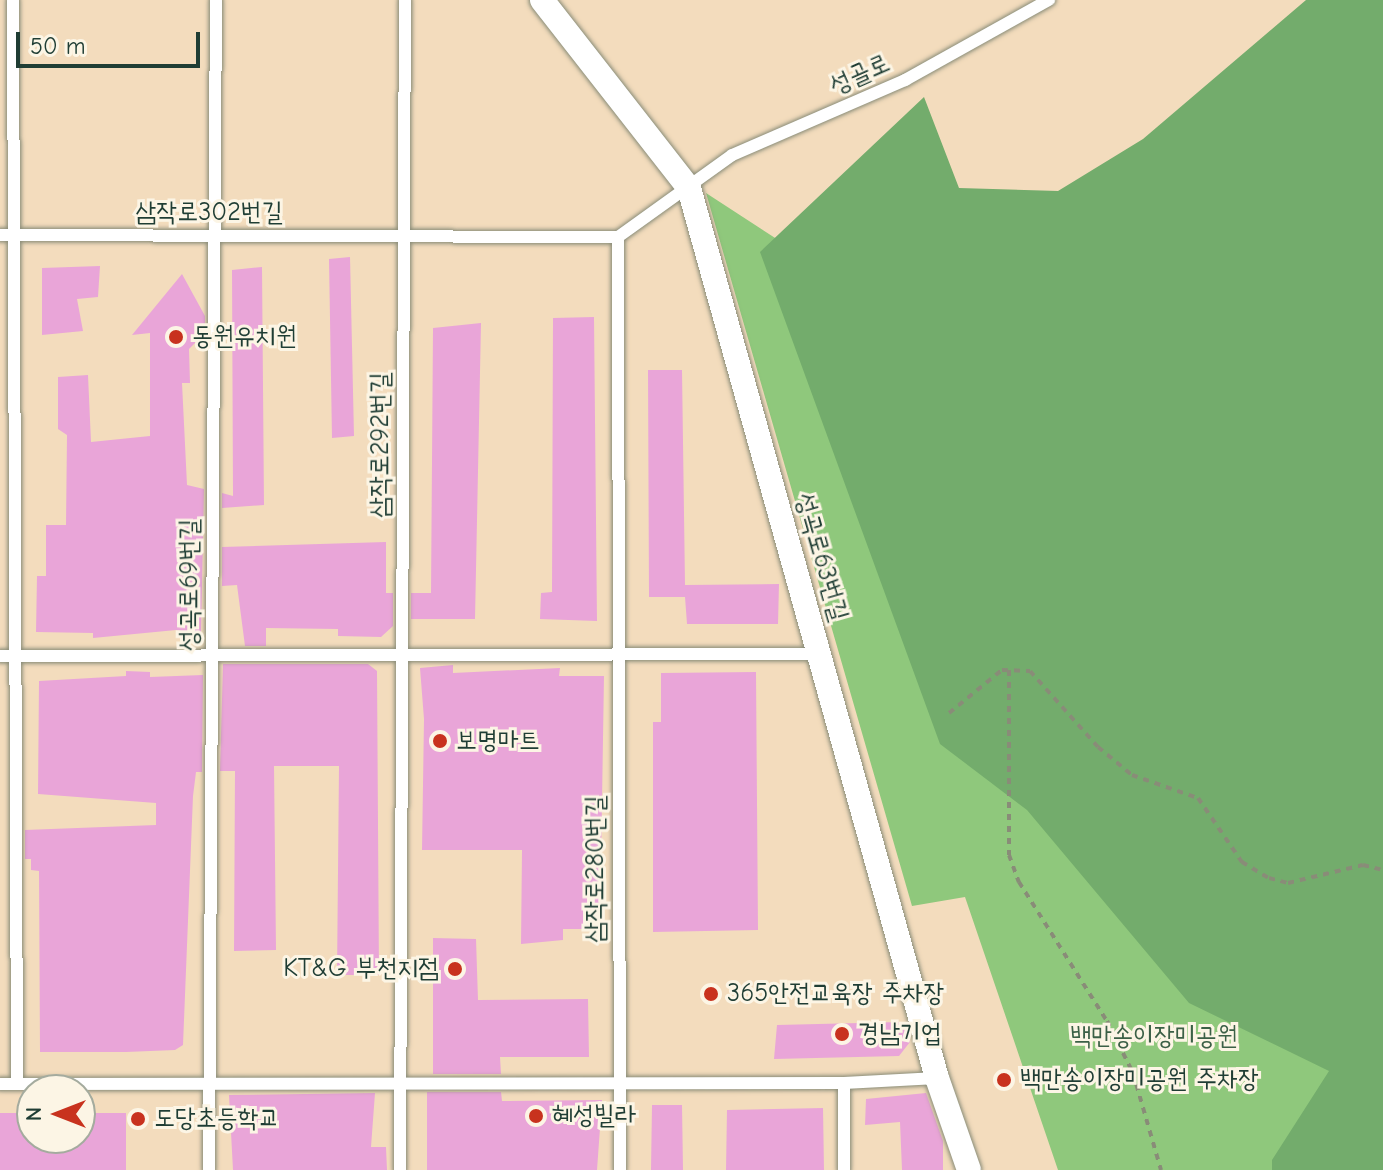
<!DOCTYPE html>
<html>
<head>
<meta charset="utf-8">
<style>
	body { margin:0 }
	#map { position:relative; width:1383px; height:1170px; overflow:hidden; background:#f3dcbd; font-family:"Comic Neue","Poor Story",sans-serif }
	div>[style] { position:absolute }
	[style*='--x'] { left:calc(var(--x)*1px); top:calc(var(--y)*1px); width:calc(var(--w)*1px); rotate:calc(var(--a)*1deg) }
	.green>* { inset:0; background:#8fc87c }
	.forest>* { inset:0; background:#73ac6c }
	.building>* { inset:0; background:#e9a5d8 }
	.path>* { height:4px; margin-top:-2px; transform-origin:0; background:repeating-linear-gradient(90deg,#898c78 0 6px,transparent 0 12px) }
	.roads { filter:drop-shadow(0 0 2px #898c78) drop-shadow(0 0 2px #898c78) }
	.service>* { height:12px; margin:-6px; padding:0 6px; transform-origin:6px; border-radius:6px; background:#fff }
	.minor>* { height:24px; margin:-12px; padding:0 12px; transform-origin:12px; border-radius:12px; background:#fff }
	.dots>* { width:22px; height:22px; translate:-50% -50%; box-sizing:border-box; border:4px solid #fcf5e5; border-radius:50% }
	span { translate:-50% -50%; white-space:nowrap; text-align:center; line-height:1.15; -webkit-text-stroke:6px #fcf5e5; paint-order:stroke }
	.street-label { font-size:26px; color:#1f3d34 }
	.poi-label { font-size:26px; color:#1f3d34 }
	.left { translate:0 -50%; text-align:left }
	.right { translate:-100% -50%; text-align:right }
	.park-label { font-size:26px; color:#3b6046 }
	.north { position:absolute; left:16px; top:1074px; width:80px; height:80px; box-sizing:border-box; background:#fcf5e5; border:2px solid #a4ab9e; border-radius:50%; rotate:270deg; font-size:22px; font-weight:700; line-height:32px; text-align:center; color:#1f3d34 }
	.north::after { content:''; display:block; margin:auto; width:28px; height:36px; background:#c8321e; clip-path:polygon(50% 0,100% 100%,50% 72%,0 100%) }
	.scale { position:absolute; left:16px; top:32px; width:184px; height:36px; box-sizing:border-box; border:4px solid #1f3d34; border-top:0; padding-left:10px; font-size:24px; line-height:28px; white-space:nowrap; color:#1f3d34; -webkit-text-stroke:6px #fcf5e5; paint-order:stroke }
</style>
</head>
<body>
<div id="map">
	<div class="green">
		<i style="clip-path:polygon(706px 193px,903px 321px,1369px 1040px,1383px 1170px,1058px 1170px,965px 897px,912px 906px)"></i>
	</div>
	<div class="forest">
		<i style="clip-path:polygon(1306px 0,1383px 0,1383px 1170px,1272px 1170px,1272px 1160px,1329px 1071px,1189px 1003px,1027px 810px,940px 744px,760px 252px,924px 97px,959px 188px,1058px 191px,1143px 139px)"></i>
	</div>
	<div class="building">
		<i style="clip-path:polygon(350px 257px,354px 436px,332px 438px,329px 259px)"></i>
		<i style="clip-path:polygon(100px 266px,98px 297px,77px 299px,83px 331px,42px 335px,42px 268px)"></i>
		<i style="clip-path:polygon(262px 267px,264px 505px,222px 508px,222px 493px,233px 496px,232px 270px)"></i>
		<i style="clip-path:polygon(182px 274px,205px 316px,205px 333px,189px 349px,190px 383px,182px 383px,187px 485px,204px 489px,201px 634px,176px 630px,93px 638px,93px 633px,36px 632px,37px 576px,46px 576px,46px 525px,66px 525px,67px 435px,58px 429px,58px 377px,88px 375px,91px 442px,150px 436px,150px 333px,132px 335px)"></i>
		<i style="clip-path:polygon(594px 317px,597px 621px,540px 619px,541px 593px,552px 592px,553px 318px)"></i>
		<i style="clip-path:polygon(481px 323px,475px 619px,411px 619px,411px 593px,431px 593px,433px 328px)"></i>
		<i style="clip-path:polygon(648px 370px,682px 370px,685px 585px,779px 584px,778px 624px,687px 624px,685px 597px,649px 597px)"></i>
		<i style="clip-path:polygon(386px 542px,386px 593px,393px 593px,393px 626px,381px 637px,338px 636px,338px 629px,266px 628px,266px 646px,245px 646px,237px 585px,222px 586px,222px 547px)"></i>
		<i style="clip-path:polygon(223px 664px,368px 664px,377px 671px,379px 975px,337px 975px,339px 766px,274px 766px,276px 950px,234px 951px,235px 771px,220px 771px)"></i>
		<i style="clip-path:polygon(453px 665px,453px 673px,560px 668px,559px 676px,604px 676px,600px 929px,563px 929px,563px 940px,521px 944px,522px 850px,422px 850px,424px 719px,420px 668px)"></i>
		<i style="clip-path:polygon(126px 671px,150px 672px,150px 677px,203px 675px,202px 772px,196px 772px,193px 796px,183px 1045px,175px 1050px,126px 1052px,40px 1052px,39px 871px,31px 870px,31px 859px,25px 859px,25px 830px,156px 825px,156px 803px,38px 794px,39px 681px,126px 676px)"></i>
		<i style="clip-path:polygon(756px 672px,758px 930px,653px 932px,653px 722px,661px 722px,661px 673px)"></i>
		<i style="clip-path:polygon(433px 938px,476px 939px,478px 1000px,588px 999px,589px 1057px,500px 1057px,501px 1074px,433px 1074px)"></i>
		<i style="clip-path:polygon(901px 1022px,910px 1042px,899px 1056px,774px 1059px,777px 1025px)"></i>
		<i style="clip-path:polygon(427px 1092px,501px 1092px,502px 1101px,602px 1100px,597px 1170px,427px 1170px)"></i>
		<i style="clip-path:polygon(375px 1093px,371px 1147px,386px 1147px,387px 1170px,233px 1170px,229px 1095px)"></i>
		<i style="clip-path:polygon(926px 1093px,943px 1141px,943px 1170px,902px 1170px,900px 1122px,865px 1125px,866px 1099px)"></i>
		<i style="clip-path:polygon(652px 1105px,682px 1105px,683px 1170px,651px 1170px)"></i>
		<i style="clip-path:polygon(823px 1108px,824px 1170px,726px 1170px,727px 1110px)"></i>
		<i style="clip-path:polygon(0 1113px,32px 1113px,32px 1138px,80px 1138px,80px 1113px,126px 1113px,126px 1170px,0 1170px)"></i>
	</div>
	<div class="path">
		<i style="--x:1009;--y:670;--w:185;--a:90"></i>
		<i style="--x:1009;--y:855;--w:29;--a:70"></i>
		<i style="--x:1019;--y:882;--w:165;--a:57.7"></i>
		<i style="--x:1107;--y:1021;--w:58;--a:63.4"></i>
		<i style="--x:1133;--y:1073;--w:101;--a:73.9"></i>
		<i style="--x:949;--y:713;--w:68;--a:-39.1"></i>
		<i style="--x:1002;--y:670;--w:28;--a:2"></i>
		<i style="--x:1030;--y:671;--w:102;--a:48.2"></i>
		<i style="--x:1098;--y:747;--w:44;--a:39.5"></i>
		<i style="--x:1132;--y:775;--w:70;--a:19.2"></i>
		<i style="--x:1198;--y:798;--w:78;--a:55.5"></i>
		<i style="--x:1242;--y:862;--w:31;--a:31"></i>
		<i style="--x:1269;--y:878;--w:20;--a:15"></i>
		<i style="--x:1288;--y:883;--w:77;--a:-13.5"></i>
		<i style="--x:1363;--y:865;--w:21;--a:14"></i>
	</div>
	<div class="roads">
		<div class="service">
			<i style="--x:13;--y:0;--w:1084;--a:89.79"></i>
			<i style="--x:0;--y:235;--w:618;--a:0.19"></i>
			<i style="--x:618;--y:237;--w:140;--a:-35.7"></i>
			<i style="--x:732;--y:155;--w:189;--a:-23.4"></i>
			<i style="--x:905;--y:80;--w:165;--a:-29.1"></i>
			<i style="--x:618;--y:237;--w:933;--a:89.88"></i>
			<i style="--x:0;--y:656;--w:819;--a:-0.14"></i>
			<i style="--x:844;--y:1083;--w:87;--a:90"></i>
			<i style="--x:0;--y:1084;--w:844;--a:-0.07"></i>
			<i style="--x:844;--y:1083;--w:93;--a:-3.1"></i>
			<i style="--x:209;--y:1170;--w:1170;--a:-89.66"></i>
			<i style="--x:400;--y:1170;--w:1170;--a:-89.76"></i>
		</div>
		<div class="minor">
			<i style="--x:542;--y:0;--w:239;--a:52"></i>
			<i style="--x:689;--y:188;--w:924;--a:74.43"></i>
			<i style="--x:937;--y:1078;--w:97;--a:70.8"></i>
		</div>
	</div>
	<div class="dots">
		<i style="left:176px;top:337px;background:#c8321e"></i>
		<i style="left:440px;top:741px;background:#c8321e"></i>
		<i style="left:455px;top:969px;background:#c8321e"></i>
		<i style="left:711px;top:994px;background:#c8321e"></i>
		<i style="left:842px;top:1034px;background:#c8321e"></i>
		<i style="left:1004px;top:1080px;background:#c8321e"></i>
		<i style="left:536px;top:1116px;background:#c8321e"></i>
		<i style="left:138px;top:1119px;background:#c8321e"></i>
	</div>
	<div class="street-label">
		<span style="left:860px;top:75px;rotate:-24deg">성골로</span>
		<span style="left:209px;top:213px">삼작로302번길</span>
		<span style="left:381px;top:445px;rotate:-90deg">삼작로292번길</span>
		<span style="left:821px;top:557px;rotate:74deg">성곡로63번길</span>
		<span style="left:190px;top:585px;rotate:-90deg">성곡로69번길</span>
		<span style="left:596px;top:869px;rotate:-90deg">삼작로280번길</span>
	</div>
	<div class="poi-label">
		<span class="left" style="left:192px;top:337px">동원유치원</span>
		<span class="left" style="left:456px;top:741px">보명마트</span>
		<span class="right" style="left:439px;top:969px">KT&amp;G 부천지점</span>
		<span class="left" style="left:727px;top:994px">365안전교육장 주차장</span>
		<span class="left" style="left:858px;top:1034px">경남기업</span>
		<span class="left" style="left:1020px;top:1080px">백만송이장미공원 주차장</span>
		<span class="left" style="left:552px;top:1116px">혜성빌라</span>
		<span class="left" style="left:154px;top:1119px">도당초등학교</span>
	</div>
	<div class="park-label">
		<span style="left:1154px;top:1037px">백만송이장미공원</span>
	</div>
	<div class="north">N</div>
	<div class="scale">50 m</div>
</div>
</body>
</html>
